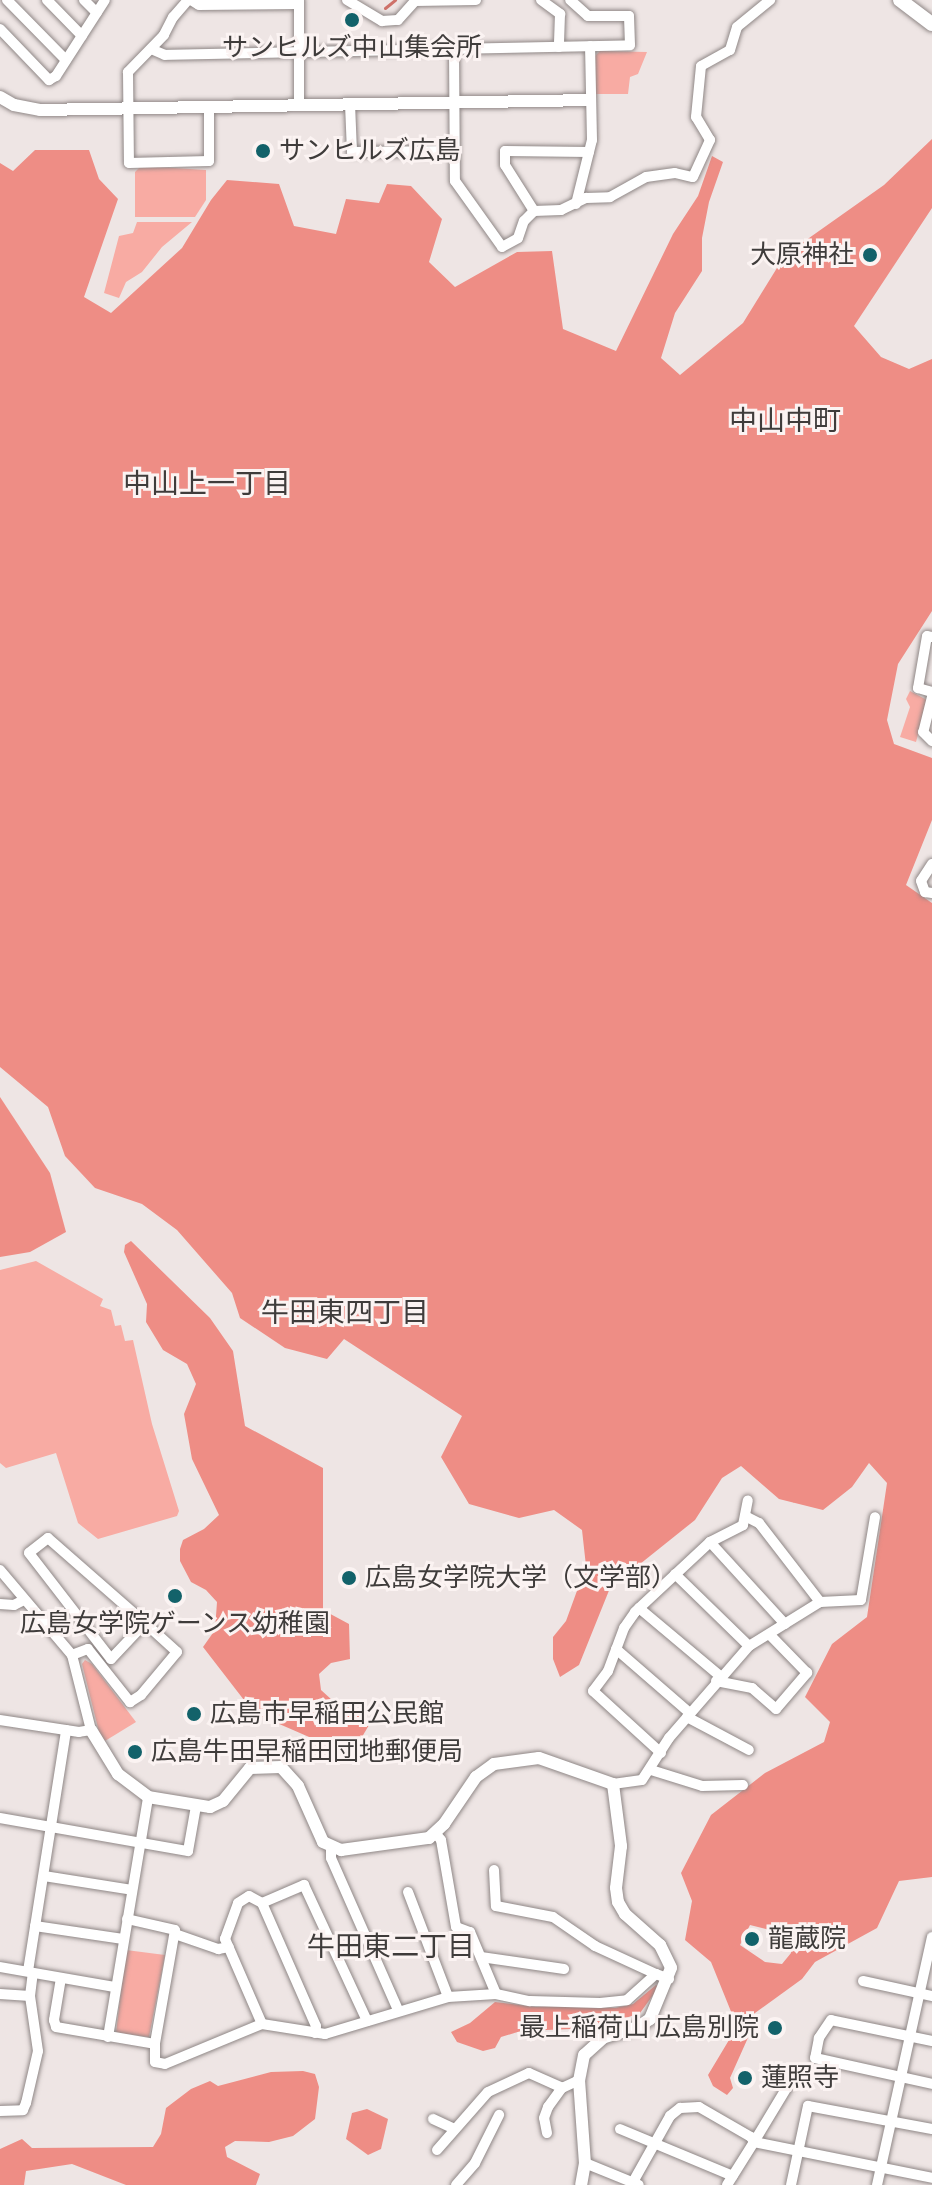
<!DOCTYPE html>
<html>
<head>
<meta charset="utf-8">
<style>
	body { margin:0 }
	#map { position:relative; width:932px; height:2185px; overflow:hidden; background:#eee5e4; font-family:"Roboto Condensed","Noto Sans JP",sans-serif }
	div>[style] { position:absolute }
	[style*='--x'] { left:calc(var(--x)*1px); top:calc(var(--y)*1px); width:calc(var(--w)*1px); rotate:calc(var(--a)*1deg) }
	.green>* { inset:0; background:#f8aba3 }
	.forest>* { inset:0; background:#ee8d85 }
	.stream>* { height:3px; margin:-1.5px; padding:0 1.5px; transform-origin:1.5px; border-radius:1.5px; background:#ce7169 }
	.roads { filter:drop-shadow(0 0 2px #8f8786) drop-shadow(0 0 2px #8f8786) }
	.minor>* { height:10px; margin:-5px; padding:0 5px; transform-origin:5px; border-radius:5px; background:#fff }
	.tertiary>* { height:12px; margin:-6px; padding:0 6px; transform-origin:6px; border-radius:6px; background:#fff }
	.secondary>* { height:14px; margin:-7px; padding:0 7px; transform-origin:7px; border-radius:7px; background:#fff }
	.dots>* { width:22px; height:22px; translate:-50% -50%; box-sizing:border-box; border:4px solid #fbf3f2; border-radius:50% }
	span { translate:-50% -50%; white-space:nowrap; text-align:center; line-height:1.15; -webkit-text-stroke:6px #fbf3f2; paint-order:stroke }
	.poi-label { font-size:26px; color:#3f3c3b }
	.left { translate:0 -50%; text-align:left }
	.right { translate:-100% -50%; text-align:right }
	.neighbourhood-label { font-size:28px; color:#3f3c3b }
</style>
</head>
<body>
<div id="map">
	<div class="green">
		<i style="clip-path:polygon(600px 51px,647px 52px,638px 74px,630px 77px,628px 94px,595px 94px,595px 56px)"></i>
		<i style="clip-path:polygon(141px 166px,206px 170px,206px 200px,195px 217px,135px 217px,135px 172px)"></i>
		<i style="clip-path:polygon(137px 222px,192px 222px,162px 247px,142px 272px,126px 282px,119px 298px,104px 293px,119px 236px,133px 233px)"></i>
		<i style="clip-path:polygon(910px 691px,927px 700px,916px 742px,900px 737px,910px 707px,906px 699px)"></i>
		<i style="clip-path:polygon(36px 1261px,103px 1299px,100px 1306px,111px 1310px,115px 1326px,121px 1325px,125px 1341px,133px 1340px,152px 1424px,179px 1511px,177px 1516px,98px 1539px,78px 1523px,56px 1453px,6px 1468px,0 1463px,0 1270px)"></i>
		<i style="clip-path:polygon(85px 1660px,92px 1664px,136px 1722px,105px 1741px,99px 1732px,82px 1664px)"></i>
		<i style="clip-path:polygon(126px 1950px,165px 1955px,149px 2037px,116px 2033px)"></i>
	</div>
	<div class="forest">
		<i style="clip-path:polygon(evenodd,932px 139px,932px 208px,854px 326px,881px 357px,909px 369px,932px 359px,932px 611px,898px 664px,887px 720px,894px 744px,932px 758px,932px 820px,906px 885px,932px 903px,932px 1877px,899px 1881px,877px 1928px,815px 1962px,802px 1979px,748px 2018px,751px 2031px,730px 2078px,733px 2088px,727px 2095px,713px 2086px,708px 2075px,729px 2040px,732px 2014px,711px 1962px,685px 1940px,692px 1901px,681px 1873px,711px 1815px,765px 1773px,824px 1742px,830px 1722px,805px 1697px,832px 1644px,867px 1617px,887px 1483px,869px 1463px,852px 1487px,823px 1510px,779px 1499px,741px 1466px,722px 1478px,695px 1520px,610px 1588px,579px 1665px,560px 1677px,553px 1659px,553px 1637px,566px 1621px,586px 1566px,582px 1530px,554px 1510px,519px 1518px,469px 1504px,441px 1457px,462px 1416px,344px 1339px,327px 1359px,285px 1348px,240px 1318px,232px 1293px,177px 1230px,142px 1204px,95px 1188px,65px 1156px,48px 1107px,0 1067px,0 163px,13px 171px,35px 150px,89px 150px,99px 179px,118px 199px,84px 297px,111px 313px,182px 248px,211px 200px,227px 180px,279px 184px,294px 226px,336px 234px,346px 199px,379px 203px,387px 184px,411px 186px,442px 219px,429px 262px,455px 287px,517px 252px,552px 251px,563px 329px,616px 351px,673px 234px,698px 196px,712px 156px,723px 162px,709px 202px,702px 238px,702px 271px,675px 313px,661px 358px,680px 375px,743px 323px,785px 255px,884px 185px,932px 139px,750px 1925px,770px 1930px,783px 1927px,792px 1936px,791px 1953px,782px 1964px,765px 1962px,740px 1945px,750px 1925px)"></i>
		<i style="clip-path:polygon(0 1097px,50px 1173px,66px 1232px,30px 1252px,0 1257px)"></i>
		<i style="clip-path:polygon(131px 1241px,210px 1318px,233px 1351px,245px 1426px,323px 1468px,323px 1610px,349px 1624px,350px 1659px,331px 1663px,319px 1674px,321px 1690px,332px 1700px,356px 1711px,369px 1725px,362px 1737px,316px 1740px,254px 1713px,203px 1647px,215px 1630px,217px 1602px,206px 1590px,191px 1582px,180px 1561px,180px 1549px,183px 1540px,204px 1529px,219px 1515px,192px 1459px,184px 1414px,196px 1384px,187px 1364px,163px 1350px,146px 1322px,147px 1304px,124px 1252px,125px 1245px)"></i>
		<i style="clip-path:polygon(656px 1985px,659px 1987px,640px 2013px,597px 2028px,521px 2031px,501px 2037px,495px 2048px,483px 2051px,457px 2042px,451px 2032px,470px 2023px,495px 2002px,536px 2007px,553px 2005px,615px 2008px,633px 2004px)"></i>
		<i style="clip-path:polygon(303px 2071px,315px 2074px,319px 2087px,315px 2119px,293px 2136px,269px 2142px,235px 2141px,225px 2147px,227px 2157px,260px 2174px,256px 2185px,126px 2185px,72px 2164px,26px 2171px,24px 2185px,0 2185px,0 2149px,22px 2139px,32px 2148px,153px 2147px,161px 2134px,166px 2108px,191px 2089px,210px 2081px,218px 2086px,271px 2072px)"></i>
		<i style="clip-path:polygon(367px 2109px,388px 2119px,381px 2149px,368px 2155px,346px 2139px,352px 2113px)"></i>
	</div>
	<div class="stream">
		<i style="--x:385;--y:8;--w:13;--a:-39"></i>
	</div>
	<div class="roads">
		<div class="minor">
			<i style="--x:7;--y:0;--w:84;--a:45.5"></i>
			<i style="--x:47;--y:0;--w:50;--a:45.8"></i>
			<i style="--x:84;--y:0;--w:18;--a:45"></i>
			<i style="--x:188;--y:0;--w:23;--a:131"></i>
			<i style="--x:173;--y:17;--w:20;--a:117"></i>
			<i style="--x:164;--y:35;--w:52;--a:134.2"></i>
			<i style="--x:128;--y:72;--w:91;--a:89.4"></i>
			<i style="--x:129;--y:163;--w:80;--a:-1.4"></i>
			<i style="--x:209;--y:161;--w:54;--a:-90"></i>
			<i style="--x:191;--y:0;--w:9;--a:32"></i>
			<i style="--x:199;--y:5;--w:98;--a:-0.6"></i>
			<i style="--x:299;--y:0;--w:105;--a:90"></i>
			<i style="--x:347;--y:0;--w:41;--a:31"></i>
			<i style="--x:382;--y:21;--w:16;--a:-4"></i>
			<i style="--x:398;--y:20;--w:25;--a:-48"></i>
			<i style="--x:415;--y:1;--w:61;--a:-0.9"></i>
			<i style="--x:541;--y:0;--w:24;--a:36"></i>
			<i style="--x:560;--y:14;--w:33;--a:92"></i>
			<i style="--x:0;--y:29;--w:71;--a:46.1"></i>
			<i style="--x:49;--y:80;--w:8;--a:-30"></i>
			<i style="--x:56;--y:76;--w:90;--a:-57.2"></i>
			<i style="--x:151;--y:49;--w:15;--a:23"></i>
			<i style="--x:165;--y:55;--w:465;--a:-1.2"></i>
			<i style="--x:630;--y:45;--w:29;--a:-92"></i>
			<i style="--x:629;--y:16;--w:41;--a:180"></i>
			<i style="--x:588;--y:16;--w:24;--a:-138"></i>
			<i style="--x:454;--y:49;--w:132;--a:89.6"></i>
			<i style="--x:455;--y:181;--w:81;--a:54.5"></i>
			<i style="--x:502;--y:247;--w:18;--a:-29"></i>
			<i style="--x:518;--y:238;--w:18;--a:-71"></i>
			<i style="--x:524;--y:221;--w:14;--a:-45"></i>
			<i style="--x:534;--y:211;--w:27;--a:-2"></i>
			<i style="--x:561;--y:210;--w:28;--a:-26"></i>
			<i style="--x:586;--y:198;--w:24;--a:-2"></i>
			<i style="--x:610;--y:197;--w:41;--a:-29.1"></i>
			<i style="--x:646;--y:177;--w:29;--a:-8"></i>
			<i style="--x:675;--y:173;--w:18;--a:13"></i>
			<i style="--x:693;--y:177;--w:41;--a:-65.3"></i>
			<i style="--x:710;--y:140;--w:27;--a:-121"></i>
			<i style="--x:696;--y:117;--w:51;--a:-84.4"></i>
			<i style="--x:701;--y:66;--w:33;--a:-29"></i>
			<i style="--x:730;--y:50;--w:24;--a:-73"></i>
			<i style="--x:737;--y:27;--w:43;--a:-39.3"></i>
			<i style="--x:350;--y:104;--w:48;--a:87.6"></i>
			<i style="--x:352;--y:152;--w:103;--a:-0.6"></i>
			<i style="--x:576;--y:204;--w:66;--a:-76"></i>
			<i style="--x:592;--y:140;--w:94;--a:-91.2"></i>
			<i style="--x:534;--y:211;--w:54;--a:-122.2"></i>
			<i style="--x:505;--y:165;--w:14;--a:-90"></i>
			<i style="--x:505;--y:151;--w:84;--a:0.7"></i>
			<i style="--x:932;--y:637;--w:5;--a:-169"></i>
			<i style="--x:927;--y:636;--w:53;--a:99.8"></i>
			<i style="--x:918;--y:688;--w:15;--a:16"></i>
			<i style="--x:932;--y:697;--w:36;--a:104"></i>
			<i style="--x:923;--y:732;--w:13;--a:45"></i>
			<i style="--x:932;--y:864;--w:20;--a:123"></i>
			<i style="--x:921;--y:881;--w:12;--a:70"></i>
			<i style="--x:925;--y:892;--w:7;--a:8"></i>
			<i style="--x:745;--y:1516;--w:16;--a:27"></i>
			<i style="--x:759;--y:1523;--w:100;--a:52.3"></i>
			<i style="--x:710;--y:1542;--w:111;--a:47.6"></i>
			<i style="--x:0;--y:1570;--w:111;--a:49.7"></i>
			<i style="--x:72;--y:1655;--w:77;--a:75.8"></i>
			<i style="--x:91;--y:1730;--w:12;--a:171"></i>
			<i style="--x:79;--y:1732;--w:80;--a:-171.4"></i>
			<i style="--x:675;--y:1574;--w:103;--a:44.2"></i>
			<i style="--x:0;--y:1604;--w:14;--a:4"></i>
			<i style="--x:14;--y:1605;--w:11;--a:-27"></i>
			<i style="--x:639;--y:1608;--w:106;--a:40"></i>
			<i style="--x:616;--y:1649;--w:98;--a:40.9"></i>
			<i style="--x:72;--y:1655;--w:17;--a:-21"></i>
			<i style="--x:88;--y:1649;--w:68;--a:51.6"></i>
			<i style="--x:130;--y:1702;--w:13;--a:-32"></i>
			<i style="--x:141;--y:1695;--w:56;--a:-50.1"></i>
			<i style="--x:177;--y:1652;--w:43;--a:-137.8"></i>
			<i style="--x:145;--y:1623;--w:129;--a:-138.8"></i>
			<i style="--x:48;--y:1538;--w:24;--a:142"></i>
			<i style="--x:29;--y:1553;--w:134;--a:52.3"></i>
			<i style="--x:111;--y:1659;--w:50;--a:-46.6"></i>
			<i style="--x:716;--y:1681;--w:37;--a:11"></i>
			<i style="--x:752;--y:1688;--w:32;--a:41"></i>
			<i style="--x:776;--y:1709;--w:48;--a:-49.3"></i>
			<i style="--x:807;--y:1673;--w:54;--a:-134.3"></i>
			<i style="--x:687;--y:1717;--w:70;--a:28"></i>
			<i style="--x:661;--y:1753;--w:92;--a:-137.6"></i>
			<i style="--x:593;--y:1691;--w:25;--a:-53"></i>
			<i style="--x:608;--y:1671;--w:46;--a:-69.6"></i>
			<i style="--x:624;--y:1628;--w:19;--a:-55"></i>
			<i style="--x:635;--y:1612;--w:103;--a:-43"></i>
			<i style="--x:710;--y:1542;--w:37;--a:-27"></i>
			<i style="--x:743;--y:1525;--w:25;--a:-79"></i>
			<i style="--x:651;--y:1770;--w:53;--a:17.4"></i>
			<i style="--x:702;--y:1786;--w:41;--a:-1.4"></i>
			<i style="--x:613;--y:1784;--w:29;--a:-8"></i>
			<i style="--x:642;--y:1780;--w:50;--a:-57.3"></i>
			<i style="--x:669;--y:1738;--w:122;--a:-49"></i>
			<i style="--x:749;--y:1646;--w:84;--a:-31.8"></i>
			<i style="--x:820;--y:1602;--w:41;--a:-2.8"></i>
			<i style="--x:861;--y:1600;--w:84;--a:-80.4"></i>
			<i style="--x:0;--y:1818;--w:191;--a:10"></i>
			<i style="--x:188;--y:1851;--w:46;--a:-79.9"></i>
			<i style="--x:436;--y:1834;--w:8;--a:50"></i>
			<i style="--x:441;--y:1840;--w:88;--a:80.2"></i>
			<i style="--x:456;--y:1927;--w:15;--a:20"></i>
			<i style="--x:470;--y:1932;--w:67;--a:67.2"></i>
			<i style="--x:331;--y:1849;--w:9;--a:90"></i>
			<i style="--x:331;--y:1858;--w:166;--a:66.2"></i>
			<i style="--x:494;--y:1870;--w:36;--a:87"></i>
			<i style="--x:496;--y:1906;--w:58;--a:10.9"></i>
			<i style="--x:553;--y:1917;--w:51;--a:34.6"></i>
			<i style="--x:595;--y:1946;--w:67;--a:24.7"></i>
			<i style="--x:44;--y:1876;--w:89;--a:9"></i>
			<i style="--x:408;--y:1892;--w:112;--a:69.1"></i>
			<i style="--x:262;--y:1903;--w:46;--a:-23.2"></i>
			<i style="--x:304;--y:1885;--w:150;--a:65.1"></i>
			<i style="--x:127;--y:1919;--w:49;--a:12.9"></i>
			<i style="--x:175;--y:1930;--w:116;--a:100"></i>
			<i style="--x:155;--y:2044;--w:18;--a:90"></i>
			<i style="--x:155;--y:2062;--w:10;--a:11"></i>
			<i style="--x:165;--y:2064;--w:105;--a:-22.4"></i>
			<i style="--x:262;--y:2024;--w:64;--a:9"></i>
			<i style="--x:325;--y:2034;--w:128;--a:-16.7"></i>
			<i style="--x:448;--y:1997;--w:48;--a:-3.6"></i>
			<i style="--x:496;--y:1994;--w:35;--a:12"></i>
			<i style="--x:530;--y:2001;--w:70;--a:1.6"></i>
			<i style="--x:600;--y:2003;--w:27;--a:-6"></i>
			<i style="--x:627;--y:2000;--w:39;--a:-42"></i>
			<i style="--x:656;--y:1974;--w:14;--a:21"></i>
			<i style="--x:35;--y:1926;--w:89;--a:8.4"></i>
			<i style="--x:175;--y:1934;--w:46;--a:19.2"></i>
			<i style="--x:218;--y:1949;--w:11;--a:-10"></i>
			<i style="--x:481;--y:1957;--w:84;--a:8.2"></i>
			<i style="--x:0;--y:1967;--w:117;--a:9.9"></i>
			<i style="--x:28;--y:1971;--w:244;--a:-81"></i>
			<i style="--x:61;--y:1978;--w:43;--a:99.5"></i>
			<i style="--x:54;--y:2020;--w:7;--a:74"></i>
			<i style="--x:56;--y:2027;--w:100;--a:9.7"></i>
			<i style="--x:863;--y:1981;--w:71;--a:12.3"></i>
			<i style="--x:0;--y:1994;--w:30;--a:4"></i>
			<i style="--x:30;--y:1996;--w:23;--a:-83"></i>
			<i style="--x:262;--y:2024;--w:93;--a:-113.5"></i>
			<i style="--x:225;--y:1939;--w:38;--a:-70"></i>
			<i style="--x:238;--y:1903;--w:13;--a:-32"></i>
			<i style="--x:249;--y:1896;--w:15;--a:28"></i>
			<i style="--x:262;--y:1903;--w:134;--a:66.3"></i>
			<i style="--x:316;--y:2026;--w:7;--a:98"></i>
			<i style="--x:108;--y:2037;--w:243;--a:-80.5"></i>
			<i style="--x:932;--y:2041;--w:103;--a:-168.3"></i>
			<i style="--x:831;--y:2020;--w:22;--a:124"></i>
			<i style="--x:819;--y:2038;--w:20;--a:101"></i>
			<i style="--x:815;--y:2058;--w:120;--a:12.5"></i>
			<i style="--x:0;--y:2111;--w:23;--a:-2"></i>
			<i style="--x:23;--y:2110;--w:8;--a:-67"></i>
			<i style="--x:26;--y:2103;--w:53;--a:-77"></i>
			<i style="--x:38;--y:2051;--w:56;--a:-98.3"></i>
			<i style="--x:433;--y:2119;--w:23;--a:25"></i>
			<i style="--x:620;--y:2129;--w:122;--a:22.6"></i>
			<i style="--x:547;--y:2133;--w:15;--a:-101"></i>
			<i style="--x:544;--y:2118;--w:12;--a:-70"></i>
			<i style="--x:548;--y:2107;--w:24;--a:-54"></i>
			<i style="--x:562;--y:2088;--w:19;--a:-25"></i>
			<i style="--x:437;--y:2150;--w:77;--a:-48.7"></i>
			<i style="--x:488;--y:2092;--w:45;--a:-24.9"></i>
			<i style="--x:529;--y:2073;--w:36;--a:24"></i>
			<i style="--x:585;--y:2163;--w:58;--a:22.2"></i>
			<i style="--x:633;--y:2182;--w:76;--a:-60.7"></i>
			<i style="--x:670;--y:2116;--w:13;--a:-39"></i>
			<i style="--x:680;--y:2108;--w:19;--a:-3"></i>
			<i style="--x:699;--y:2107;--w:60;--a:30"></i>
			<i style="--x:751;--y:2137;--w:6;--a:59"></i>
			<i style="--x:754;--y:2142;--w:74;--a:-58.9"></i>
			<i style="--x:456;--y:2185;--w:29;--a:-49"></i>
			<i style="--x:475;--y:2163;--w:54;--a:-63.4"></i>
			<i style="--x:727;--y:2185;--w:51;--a:-57.9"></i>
			<i style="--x:754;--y:2142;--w:182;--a:11.4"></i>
			<i style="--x:791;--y:2185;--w:81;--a:-77.9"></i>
			<i style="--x:808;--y:2106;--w:126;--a:10.5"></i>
			<i style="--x:877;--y:2185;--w:254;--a:-77.5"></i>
		</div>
		<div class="tertiary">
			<i style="--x:0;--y:97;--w:16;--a:30"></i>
			<i style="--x:14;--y:105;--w:26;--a:11"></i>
			<i style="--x:40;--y:110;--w:550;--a:-1.04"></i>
			<i style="--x:91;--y:1730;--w:52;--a:58.5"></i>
			<i style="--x:118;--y:1774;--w:38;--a:37"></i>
			<i style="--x:148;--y:1797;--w:63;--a:9.2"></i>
			<i style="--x:210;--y:1807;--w:14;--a:-25"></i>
			<i style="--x:223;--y:1801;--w:43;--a:-50.7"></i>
			<i style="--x:250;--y:1768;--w:31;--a:-2"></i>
			<i style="--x:281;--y:1767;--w:25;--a:48"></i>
			<i style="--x:298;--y:1786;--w:61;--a:65.9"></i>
			<i style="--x:323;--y:1842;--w:20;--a:24"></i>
			<i style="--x:341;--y:1850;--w:89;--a:-7.8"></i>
			<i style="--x:429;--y:1838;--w:21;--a:-43"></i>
			<i style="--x:444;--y:1824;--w:57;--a:-55.8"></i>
			<i style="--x:476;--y:1777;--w:22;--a:-36"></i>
			<i style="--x:494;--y:1764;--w:45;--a:-7.6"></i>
			<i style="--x:539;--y:1758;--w:78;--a:19.4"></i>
			<i style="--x:613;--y:1784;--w:63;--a:82.6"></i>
			<i style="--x:621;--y:1846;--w:42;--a:96.8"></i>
			<i style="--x:616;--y:1888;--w:14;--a:82"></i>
			<i style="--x:618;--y:1902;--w:14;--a:60"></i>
			<i style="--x:625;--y:1914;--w:47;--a:41.5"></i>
			<i style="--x:660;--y:1945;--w:25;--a:64"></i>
			<i style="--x:671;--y:1968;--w:55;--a:112.4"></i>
			<i style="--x:650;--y:2019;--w:14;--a:146"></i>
			<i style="--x:638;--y:2027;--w:37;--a:163"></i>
			<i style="--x:603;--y:2038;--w:25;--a:138"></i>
			<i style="--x:584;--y:2055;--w:25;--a:101"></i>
			<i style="--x:579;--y:2080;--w:83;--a:85.9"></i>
			<i style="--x:585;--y:2163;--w:22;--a:100"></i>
		</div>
		<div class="secondary">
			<i style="--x:900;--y:0;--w:40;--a:37"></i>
		</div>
	</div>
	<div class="dots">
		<i style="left:352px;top:20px;background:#13626a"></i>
		<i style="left:263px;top:151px;background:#13626a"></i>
		<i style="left:870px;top:255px;background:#13626a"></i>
		<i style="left:349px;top:1578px;background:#13626a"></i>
		<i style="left:175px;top:1596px;background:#13626a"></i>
		<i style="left:194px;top:1714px;background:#13626a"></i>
		<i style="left:135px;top:1752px;background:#13626a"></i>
		<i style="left:752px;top:1939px;background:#13626a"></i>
		<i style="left:775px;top:2028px;background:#13626a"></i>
		<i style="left:745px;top:2078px;background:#13626a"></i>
	</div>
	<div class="poi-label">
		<span style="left:352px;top:48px">サンヒルズ中山集会所</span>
		<span class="left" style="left:279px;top:151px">サンヒルズ広島</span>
		<span class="right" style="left:854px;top:255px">大原神社</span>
		<span class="left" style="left:365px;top:1578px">広島女学院大学（文学部）</span>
		<span style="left:175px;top:1624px">広島女学院ゲーンス幼稚園</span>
		<span class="left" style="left:210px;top:1714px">広島市早稲田公民館</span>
		<span class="left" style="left:151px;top:1752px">広島牛田早稲田団地郵便局</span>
		<span class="left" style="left:768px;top:1939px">龍蔵院</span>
		<span class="right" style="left:759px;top:2028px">最上稲荷山 広島別院</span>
		<span class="left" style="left:761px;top:2078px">蓮照寺</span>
	</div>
	<div class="neighbourhood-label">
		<span style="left:785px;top:421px">中山中町</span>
		<span style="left:207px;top:484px">中山上一丁目</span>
		<span style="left:345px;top:1313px">牛田東四丁目</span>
		<span style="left:391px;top:1947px">牛田東二丁目</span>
	</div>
</div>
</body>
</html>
